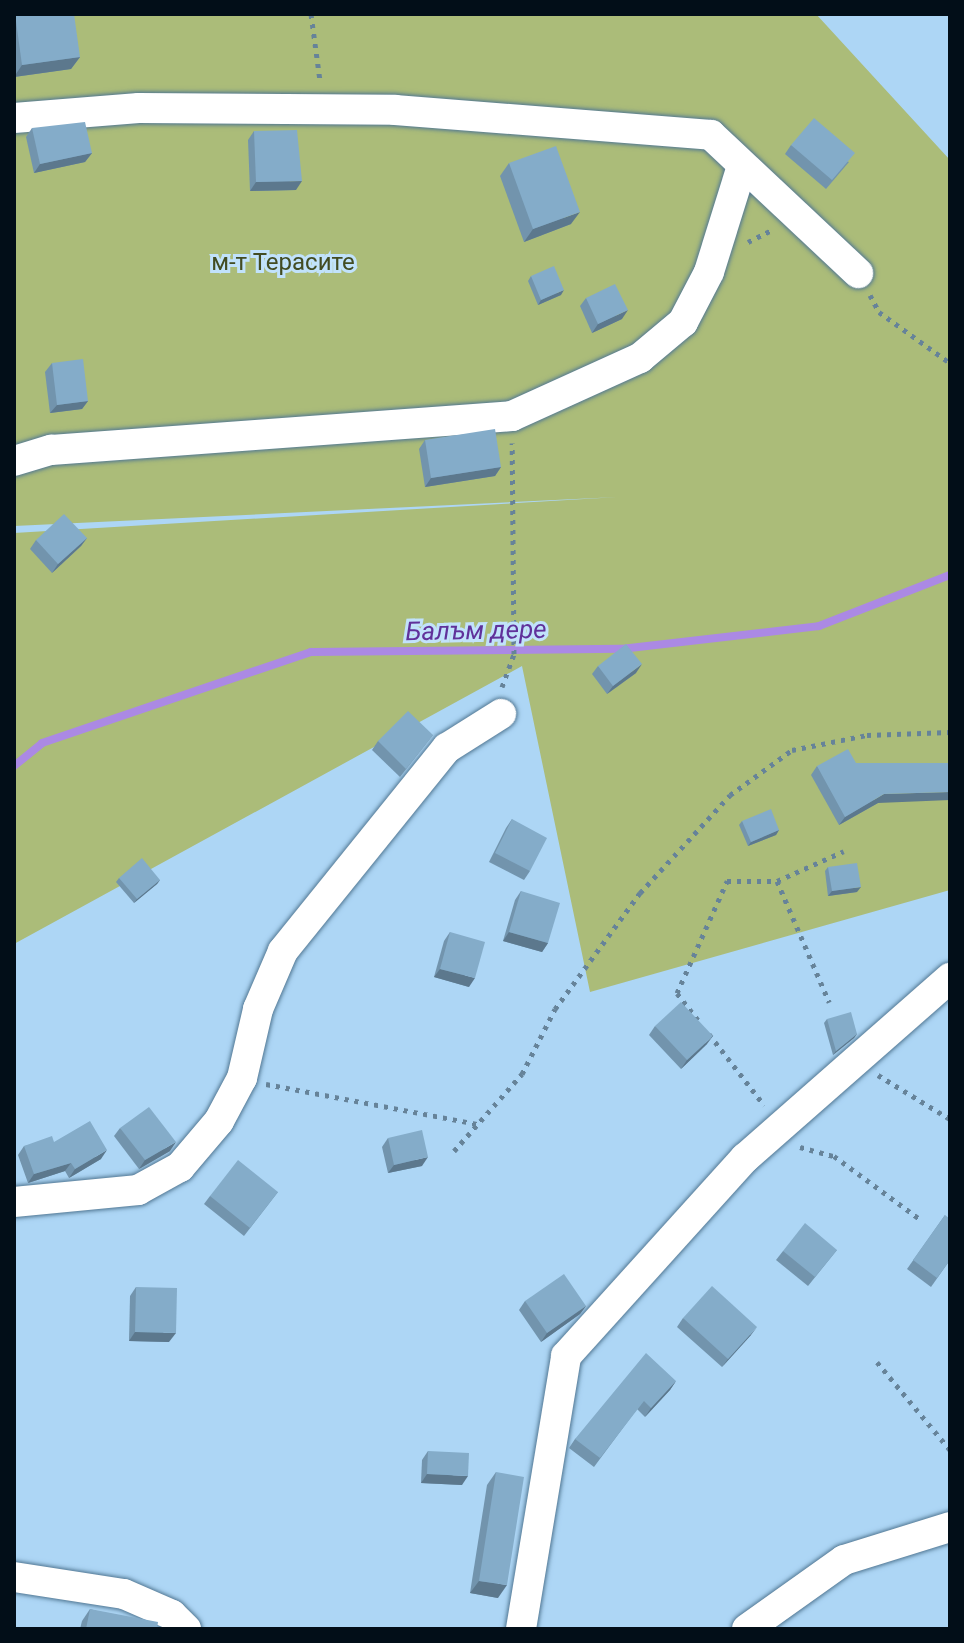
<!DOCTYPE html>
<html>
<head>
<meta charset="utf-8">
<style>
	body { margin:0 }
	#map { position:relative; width:964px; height:1643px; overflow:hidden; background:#add6f5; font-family:Roboto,sans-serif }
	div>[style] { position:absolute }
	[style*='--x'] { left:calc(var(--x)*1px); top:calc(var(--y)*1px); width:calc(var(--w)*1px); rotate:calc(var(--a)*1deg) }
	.green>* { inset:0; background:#abbc79 }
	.stream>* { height:8px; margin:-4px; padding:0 4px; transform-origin:4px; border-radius:4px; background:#ab89e4 }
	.path>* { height:5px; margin-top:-2.5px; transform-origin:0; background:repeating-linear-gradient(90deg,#668399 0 4px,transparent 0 10px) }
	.roads { filter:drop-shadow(0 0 2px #517793) drop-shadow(0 0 2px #517793) }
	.minor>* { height:30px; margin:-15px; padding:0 15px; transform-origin:15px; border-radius:15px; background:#fff }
	.wall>* { inset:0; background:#7294ad }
	.shaded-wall>* { inset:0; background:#5c788d }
	.building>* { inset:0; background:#84acc9 }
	span { translate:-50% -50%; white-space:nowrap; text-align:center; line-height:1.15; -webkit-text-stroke:6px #c1e2fb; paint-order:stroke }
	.park-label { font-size:24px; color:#424c22 }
	.water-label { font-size:26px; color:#60319a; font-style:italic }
	.frame { position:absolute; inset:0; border:16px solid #020e18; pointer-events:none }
</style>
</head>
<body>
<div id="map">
	<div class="green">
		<i style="clip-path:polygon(14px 14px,816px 14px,950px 160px,950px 890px,590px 992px,522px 666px,14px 944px,14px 533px,618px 497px,14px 526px)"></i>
	</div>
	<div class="stream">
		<i style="--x:14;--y:766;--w:36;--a:-39"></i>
		<i style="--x:42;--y:743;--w:284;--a:-18.7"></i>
		<i style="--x:311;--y:652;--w:310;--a:-0.6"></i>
		<i style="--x:621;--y:649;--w:199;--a:-6.6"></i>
		<i style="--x:819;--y:626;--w:141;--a:-21.3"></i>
	</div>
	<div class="path">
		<i style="--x:311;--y:14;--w:68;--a:82.3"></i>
		<i style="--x:748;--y:242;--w:25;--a:-27"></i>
		<i style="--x:870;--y:295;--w:19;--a:62"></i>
		<i style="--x:879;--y:312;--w:87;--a:35.7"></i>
		<i style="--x:502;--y:687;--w:35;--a:-70"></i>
		<i style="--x:514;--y:654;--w:211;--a:-90.5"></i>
		<i style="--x:777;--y:881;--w:73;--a:-24.1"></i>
		<i style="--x:698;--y:1020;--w:34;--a:-128"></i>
		<i style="--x:677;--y:993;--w:123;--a:-65.9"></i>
		<i style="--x:727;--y:881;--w:50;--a:0"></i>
		<i style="--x:777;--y:881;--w:132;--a:66.7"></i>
		<i style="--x:709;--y:1034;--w:90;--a:52.2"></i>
		<i style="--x:878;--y:1075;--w:84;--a:31.4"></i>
		<i style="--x:266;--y:1084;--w:216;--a:10.7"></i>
		<i style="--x:800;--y:1147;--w:35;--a:15"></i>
		<i style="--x:834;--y:1156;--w:108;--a:36.3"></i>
		<i style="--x:454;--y:1151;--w:103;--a:-48.6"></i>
		<i style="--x:522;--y:1074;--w:73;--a:-63.1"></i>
		<i style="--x:555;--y:1009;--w:144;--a:-53.8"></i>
		<i style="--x:640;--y:893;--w:133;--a:-47.4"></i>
		<i style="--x:730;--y:795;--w:77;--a:-36"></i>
		<i style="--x:792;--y:750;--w:76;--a:-11.3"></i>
		<i style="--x:867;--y:735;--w:83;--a:-2.1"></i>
		<i style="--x:877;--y:1362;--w:114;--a:50.3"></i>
	</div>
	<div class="roads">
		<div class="minor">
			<i style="--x:14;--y:118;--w:125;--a:-4.6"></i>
			<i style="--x:139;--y:108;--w:256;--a:0.4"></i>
			<i style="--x:395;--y:110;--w:317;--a:4.5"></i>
			<i style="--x:711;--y:135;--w:202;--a:43.2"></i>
			<i style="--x:14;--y:461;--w:39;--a:-17"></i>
			<i style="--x:51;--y:450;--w:462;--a:-4.2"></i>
			<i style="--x:512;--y:416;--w:141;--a:-24.4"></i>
			<i style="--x:640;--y:358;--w:56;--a:-39.9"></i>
			<i style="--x:683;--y:322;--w:56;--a:-62.5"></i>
			<i style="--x:709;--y:272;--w:108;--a:-72.7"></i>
			<i style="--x:14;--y:1202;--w:125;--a:-5.5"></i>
			<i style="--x:138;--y:1190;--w:48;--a:-28.7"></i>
			<i style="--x:180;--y:1167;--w:60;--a:-49.7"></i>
			<i style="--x:219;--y:1121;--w:49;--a:-61.9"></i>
			<i style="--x:242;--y:1078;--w:71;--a:-76.9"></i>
			<i style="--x:258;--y:1009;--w:63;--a:-66.7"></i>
			<i style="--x:283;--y:951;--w:261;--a:-51.1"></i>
			<i style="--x:447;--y:748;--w:64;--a:-32.2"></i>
			<i style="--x:14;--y:1577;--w:111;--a:8.8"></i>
			<i style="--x:124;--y:1594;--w:52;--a:23.6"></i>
			<i style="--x:172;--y:1615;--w:20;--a:45"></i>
			<i style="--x:521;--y:1629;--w:277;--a:-80.6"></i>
			<i style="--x:566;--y:1356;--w:267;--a:-47.9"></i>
			<i style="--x:745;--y:1158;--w:273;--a:-41.3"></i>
			<i style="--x:747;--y:1629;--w:119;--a:-35.4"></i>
			<i style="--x:844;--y:1560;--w:111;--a:-17.3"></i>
		</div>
	</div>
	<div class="wall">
		<i style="clip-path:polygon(14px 14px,80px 57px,71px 69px,14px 77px)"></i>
		<i style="clip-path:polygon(32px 128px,92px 153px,85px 162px,34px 173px,26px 137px)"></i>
		<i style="clip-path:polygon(254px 131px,296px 190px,250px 191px,248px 140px)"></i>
		<i style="clip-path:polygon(791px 145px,849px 162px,826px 189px,785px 154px)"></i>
		<i style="clip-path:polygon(509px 163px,571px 224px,524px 242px,500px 176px)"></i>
		<i style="clip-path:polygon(531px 276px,561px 295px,538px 305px,528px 281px)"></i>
		<i style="clip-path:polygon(586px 298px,622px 319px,592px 333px,580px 306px)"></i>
		<i style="clip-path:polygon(52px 363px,88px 401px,82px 409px,50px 413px,45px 372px)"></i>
		<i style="clip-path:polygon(425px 440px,501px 467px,495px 476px,425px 487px,419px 449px)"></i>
		<i style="clip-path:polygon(87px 538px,81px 546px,52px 573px,30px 549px,36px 540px)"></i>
		<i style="clip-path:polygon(598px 666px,636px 673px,607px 694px,592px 674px)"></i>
		<i style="clip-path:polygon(433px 735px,400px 777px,372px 750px,378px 741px)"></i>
		<i style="clip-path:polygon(817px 766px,878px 803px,839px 825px,811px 775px)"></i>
		<i style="clip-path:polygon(512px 819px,530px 871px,524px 880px,489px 862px,506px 828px)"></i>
		<i style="clip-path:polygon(742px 821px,779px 830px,776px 835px,748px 846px,739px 825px)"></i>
		<i style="clip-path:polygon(828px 867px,857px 892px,828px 896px,825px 871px)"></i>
		<i style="clip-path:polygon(119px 878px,160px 880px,157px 884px,134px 903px,116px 882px)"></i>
		<i style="clip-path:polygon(521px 891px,548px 943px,542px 952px,503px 941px,515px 900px)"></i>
		<i style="clip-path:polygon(450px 932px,469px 987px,434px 977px,444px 941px)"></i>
		<i style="clip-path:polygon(827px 1019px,857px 1034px,854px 1038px,833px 1055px,824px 1023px)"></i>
		<i style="clip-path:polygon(655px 1026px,707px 1044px,681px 1069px,649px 1035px)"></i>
		<i style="clip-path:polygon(120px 1128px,170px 1151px,139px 1169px,114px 1136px)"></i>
		<i style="clip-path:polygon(388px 1138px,422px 1166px,388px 1173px,382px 1147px)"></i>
		<i style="clip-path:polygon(54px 1142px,101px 1159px,69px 1178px,65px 1171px,28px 1183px,18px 1155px,24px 1146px)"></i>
		<i style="clip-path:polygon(278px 1192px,244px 1236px,204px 1204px,210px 1196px)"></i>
		<i style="clip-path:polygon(945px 1215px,950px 1260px,931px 1287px,907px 1269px)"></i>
		<i style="clip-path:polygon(837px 1250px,808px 1286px,776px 1260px,783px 1251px)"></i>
		<i style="clip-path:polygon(136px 1287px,169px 1342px,129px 1341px,130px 1296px)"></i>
		<i style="clip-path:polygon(525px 1301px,586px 1306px,580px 1314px,541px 1342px,519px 1310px)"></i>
		<i style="clip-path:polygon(683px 1318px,751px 1335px,722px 1367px,677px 1327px)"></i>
		<i style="clip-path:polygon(676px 1381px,670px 1390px,645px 1417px,637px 1409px,594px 1467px,569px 1448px,575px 1439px)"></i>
		<i style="clip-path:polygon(428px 1451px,462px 1485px,421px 1483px,422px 1460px)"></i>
		<i style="clip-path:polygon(496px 1472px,498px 1598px,470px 1593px,487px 1485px)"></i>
		<i style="clip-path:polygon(90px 1609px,157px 1629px,80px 1629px,82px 1621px)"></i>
	</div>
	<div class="shaded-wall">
		<i style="clip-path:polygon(80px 57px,71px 69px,14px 77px,22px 65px)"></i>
		<i style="clip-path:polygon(92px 153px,85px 162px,34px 173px,40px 164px)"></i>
		<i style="clip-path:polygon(302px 181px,296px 190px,250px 191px,256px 182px)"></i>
		<i style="clip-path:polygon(580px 212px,571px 224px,524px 242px,533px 229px)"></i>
		<i style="clip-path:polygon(564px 290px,561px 295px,538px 305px,541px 300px)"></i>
		<i style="clip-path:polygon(628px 310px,622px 319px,592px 333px,598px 324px)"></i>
		<i style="clip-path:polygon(88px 401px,82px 409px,50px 413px,57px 405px)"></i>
		<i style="clip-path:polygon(501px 467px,495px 476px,425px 487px,431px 478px)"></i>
		<i style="clip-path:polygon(87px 538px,81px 546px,52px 573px,58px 564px)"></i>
		<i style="clip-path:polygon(642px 664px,636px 673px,607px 694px,613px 686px)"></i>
		<i style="clip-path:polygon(950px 792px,950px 800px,878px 803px,839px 825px,845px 817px,884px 794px)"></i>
		<i style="clip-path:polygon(779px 830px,776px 835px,748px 846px,751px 842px)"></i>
		<i style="clip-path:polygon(160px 880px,157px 884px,134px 903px,137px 899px)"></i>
		<i style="clip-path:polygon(861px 887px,857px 892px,828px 896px,832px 891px)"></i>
		<i style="clip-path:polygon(509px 932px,548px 943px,542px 952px,503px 941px)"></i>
		<i style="clip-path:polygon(440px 969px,475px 978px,469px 987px,434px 977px)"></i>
		<i style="clip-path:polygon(857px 1034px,854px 1038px,833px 1055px,836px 1051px)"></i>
		<i style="clip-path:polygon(713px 1036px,707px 1044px,681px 1069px,687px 1060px)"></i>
		<i style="clip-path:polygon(176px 1142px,170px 1151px,139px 1169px,145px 1160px)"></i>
		<i style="clip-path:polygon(107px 1150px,101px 1159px,69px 1178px,75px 1169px)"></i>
		<i style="clip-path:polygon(428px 1157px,422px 1166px,388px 1173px,394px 1165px)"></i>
		<i style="clip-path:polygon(71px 1163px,65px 1171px,28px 1183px,34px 1174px)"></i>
		<i style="clip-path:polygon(586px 1306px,580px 1314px,541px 1342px,547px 1333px)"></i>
		<i style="clip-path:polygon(757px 1327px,751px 1335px,722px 1367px,728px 1359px)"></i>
		<i style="clip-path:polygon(135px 1332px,176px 1333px,169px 1342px,129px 1341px)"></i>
		<i style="clip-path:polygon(676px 1381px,670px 1390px,645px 1417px,651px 1408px)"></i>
		<i style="clip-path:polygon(427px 1474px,468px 1476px,462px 1485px,421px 1483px)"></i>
		<i style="clip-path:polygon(479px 1581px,507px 1585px,498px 1598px,470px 1593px)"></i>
	</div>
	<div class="building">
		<i style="clip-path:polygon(15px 14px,74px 14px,80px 57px,22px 65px)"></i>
		<i style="clip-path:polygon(814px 118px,855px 153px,832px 180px,791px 145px)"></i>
		<i style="clip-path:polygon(85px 122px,92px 153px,40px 164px,32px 128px)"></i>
		<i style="clip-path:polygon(297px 130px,302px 181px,256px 182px,254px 131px)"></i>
		<i style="clip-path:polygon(556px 146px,580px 212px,533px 229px,509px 163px)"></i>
		<i style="clip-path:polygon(554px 266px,564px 290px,541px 300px,531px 276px)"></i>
		<i style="clip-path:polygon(615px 284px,628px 310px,598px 324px,586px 298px)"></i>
		<i style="clip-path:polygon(83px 359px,88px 401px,57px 405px,52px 363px)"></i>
		<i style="clip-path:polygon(495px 429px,501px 467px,431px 478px,425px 440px)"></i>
		<i style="clip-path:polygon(64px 514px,87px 538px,58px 564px,36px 540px)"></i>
		<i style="clip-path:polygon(626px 644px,642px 664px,613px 686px,598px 666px)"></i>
		<i style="clip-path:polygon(408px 711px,433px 735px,406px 769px,378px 741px)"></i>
		<i style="clip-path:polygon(848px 749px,856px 763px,950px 763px,950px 792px,884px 794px,845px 817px,817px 766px)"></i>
		<i style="clip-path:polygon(771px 809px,779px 830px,751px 842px,742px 821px)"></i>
		<i style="clip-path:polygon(512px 819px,547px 838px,530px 871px,495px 853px)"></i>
		<i style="clip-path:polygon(142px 858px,160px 880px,137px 899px,119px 878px)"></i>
		<i style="clip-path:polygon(857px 863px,861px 887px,832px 891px,828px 867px)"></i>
		<i style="clip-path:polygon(521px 891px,560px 903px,548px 943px,509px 932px)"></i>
		<i style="clip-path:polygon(450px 932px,485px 942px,475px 978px,440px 969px)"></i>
		<i style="clip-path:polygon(681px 1002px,713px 1036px,687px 1060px,655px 1026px)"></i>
		<i style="clip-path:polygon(851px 1012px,857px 1034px,836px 1051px,827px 1019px)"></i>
		<i style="clip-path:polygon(149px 1107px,176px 1142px,145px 1160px,120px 1128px)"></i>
		<i style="clip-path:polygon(90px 1121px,107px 1150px,75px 1169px,71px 1163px,34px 1174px,24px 1146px,52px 1136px,54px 1142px)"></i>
		<i style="clip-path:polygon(422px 1130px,428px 1157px,394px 1165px,388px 1138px)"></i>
		<i style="clip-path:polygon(238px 1160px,278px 1192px,250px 1228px,210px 1196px)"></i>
		<i style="clip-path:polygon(945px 1215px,950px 1219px,950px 1260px,937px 1278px,913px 1260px)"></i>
		<i style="clip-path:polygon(805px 1223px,837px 1250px,815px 1277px,783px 1251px)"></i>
		<i style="clip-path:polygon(564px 1274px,586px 1306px,547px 1333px,525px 1301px)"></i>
		<i style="clip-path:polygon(712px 1286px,757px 1327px,728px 1359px,683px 1318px)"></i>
		<i style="clip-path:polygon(136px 1287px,177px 1288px,176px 1333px,135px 1332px)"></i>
		<i style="clip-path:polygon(646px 1353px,676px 1381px,651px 1408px,644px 1401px,600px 1458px,575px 1439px)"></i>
		<i style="clip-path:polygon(428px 1451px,469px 1453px,468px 1476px,427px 1474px)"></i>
		<i style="clip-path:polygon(496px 1472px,524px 1477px,507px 1585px,479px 1581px)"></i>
		<i style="clip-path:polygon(90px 1609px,158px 1622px,157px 1629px,86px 1629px)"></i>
	</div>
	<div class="park-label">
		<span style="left:283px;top:263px">м-т Терасите</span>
	</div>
	<div class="water-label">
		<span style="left:476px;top:631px;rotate:-1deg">Балъм дере</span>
	</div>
	<div class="frame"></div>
</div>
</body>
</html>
